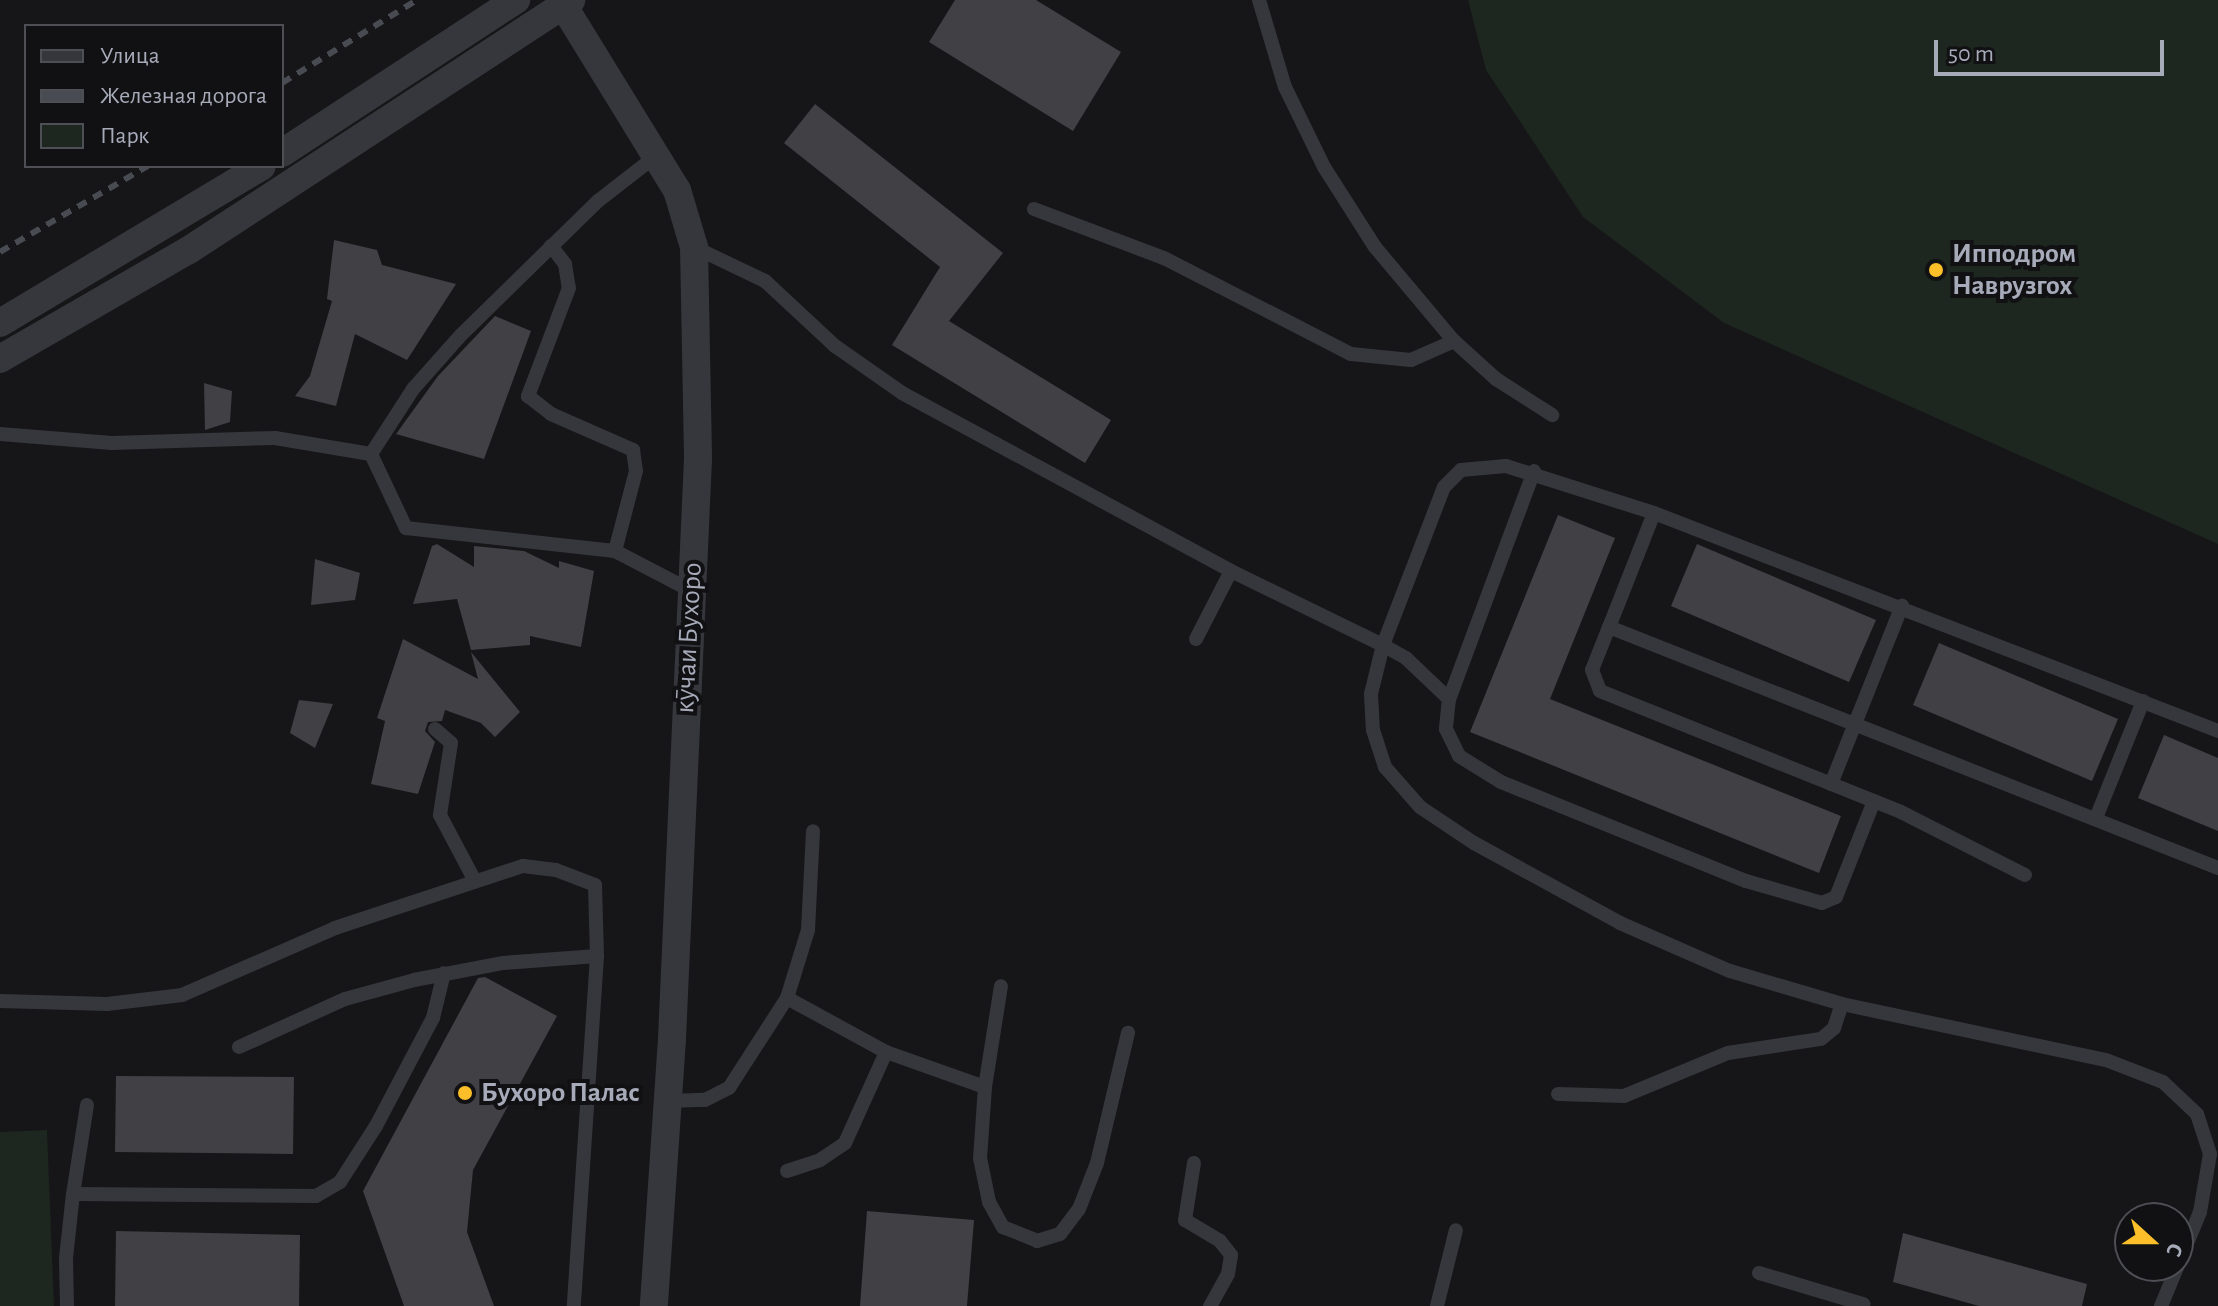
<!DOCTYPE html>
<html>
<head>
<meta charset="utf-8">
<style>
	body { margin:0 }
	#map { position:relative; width:2218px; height:1306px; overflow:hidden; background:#161618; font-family:"Alegreya Sans",sans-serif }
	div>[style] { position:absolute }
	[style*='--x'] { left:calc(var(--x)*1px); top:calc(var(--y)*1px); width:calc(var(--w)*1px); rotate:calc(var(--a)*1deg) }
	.green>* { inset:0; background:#1d261f }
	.building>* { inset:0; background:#404045 }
	.lane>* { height:14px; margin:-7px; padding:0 7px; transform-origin:7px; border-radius:7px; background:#36373d }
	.street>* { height:28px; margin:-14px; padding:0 14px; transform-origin:14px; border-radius:14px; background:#36373d }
	.rail>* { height:6px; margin-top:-3px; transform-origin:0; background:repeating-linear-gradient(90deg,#494b52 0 10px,transparent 0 18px) }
	.dots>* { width:22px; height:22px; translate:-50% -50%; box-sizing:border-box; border:4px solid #111113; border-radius:50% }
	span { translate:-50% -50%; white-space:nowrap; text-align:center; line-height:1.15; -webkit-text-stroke:8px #111113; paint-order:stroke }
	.poi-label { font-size:28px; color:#a7abb9; font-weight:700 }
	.left { translate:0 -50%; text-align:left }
	.street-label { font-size:28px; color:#a7abb9 }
	.legend { position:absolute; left:24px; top:24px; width:260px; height:144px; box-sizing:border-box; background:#111113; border:2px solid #4d4f55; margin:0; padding:10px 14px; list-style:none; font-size:24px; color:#a7abb9 }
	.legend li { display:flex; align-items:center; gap:16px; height:40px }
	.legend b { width:40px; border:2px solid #4d4f55 }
	.north { position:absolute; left:2114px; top:1202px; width:80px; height:80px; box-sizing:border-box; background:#111113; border:2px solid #4d4f55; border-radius:50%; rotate:111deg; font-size:22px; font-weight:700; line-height:32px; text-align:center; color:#a7abb9 }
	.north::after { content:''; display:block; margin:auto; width:28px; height:36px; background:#fcbf29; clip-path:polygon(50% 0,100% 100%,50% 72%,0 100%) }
	.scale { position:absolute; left:1934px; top:40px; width:230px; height:36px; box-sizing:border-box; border:4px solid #a7abb9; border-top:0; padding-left:10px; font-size:24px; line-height:28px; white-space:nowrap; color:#a7abb9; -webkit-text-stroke:6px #111113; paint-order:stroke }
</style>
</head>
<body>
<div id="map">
	<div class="green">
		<i style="clip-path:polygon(1468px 0,2218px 0,2218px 544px,1724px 323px,1583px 217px,1486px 70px)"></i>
		<i style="clip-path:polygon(47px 1130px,54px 1306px,0 1306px,0 1132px)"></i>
	</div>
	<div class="building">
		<i style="clip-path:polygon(955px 0,1036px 0,1121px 52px,1073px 131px,929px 42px)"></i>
		<i style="clip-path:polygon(815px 104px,1003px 253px,949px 321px,1111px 420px,1085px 463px,892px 345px,940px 267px,784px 143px)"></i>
		<i style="clip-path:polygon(334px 240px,377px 250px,382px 265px,456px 284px,407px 360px,355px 334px,336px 406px,295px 396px,310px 376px,332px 301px,327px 299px)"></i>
		<i style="clip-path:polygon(495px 316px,531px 331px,484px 459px,396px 434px,438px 376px)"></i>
		<i style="clip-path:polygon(204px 383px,232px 391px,230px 422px,205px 430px)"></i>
		<i style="clip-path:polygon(1558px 515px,1615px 538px,1550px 699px,1841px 816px,1819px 873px,1470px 732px)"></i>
		<i style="clip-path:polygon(437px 544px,474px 567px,474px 546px,524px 551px,559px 568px,559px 561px,594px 571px,581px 647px,530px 636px,530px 645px,471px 650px,457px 599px,413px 604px,432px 546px)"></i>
		<i style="clip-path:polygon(1697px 544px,1876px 620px,1849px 682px,1671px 606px)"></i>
		<i style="clip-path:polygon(315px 559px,360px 573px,355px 600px,311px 605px)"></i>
		<i style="clip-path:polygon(403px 639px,478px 679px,471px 652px,520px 712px,495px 737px,481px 723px,445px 710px,442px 721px,428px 722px,425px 731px,435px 742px,418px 794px,371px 784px,385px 721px,377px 718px)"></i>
		<i style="clip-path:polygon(1939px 643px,2118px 719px,2092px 781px,1913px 705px)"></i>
		<i style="clip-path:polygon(299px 700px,333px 704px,315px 748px,290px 733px)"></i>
		<i style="clip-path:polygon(2164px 735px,2218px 758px,2218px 831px,2138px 798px)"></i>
		<i style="clip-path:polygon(485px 977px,557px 1016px,473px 1170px,467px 1232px,494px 1306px,404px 1306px,363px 1191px,478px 978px)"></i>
		<i style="clip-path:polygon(116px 1076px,294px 1077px,293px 1154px,115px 1152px)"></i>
		<i style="clip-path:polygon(867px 1211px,974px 1220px,967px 1306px,860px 1306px)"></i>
		<i style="clip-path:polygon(116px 1231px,300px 1235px,299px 1306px,115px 1306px)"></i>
		<i style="clip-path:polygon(1903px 1233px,2087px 1284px,2082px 1306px,1979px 1306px,1893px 1282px)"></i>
	</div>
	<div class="lane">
		<i style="--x:1259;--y:0;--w:91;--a:73.4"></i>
		<i style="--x:1285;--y:87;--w:89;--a:64"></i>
		<i style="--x:1324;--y:167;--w:95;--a:57.5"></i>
		<i style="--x:1375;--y:247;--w:123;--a:50"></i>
		<i style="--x:1454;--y:341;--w:57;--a:42.1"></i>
		<i style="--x:1496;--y:379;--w:67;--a:32.7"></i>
		<i style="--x:1034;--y:209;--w:139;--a:20.7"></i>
		<i style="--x:1164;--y:258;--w:210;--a:27.2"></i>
		<i style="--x:1351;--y:354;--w:60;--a:5.7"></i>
		<i style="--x:1411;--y:360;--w:47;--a:-23.8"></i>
		<i style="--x:551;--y:246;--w:23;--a:52"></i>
		<i style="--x:565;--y:264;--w:24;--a:81"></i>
		<i style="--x:569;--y:288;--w:116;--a:110.8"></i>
		<i style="--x:528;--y:396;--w:29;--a:38"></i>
		<i style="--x:551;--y:414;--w:90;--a:23.7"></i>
		<i style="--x:633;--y:450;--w:21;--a:82"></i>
		<i style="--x:636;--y:471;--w:83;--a:104.7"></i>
		<i style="--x:694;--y:247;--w:79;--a:25.6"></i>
		<i style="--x:765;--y:281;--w:96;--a:42.9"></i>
		<i style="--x:835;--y:346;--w:82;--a:35"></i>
		<i style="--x:902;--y:393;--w:374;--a:28.4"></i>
		<i style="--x:1231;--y:571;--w:169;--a:26"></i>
		<i style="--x:1383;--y:645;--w:50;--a:103.8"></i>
		<i style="--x:1371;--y:694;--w:36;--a:87"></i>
		<i style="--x:1373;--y:730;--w:39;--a:72"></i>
		<i style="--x:1385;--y:767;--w:53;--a:48.8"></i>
		<i style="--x:1420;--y:807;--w:65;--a:33.7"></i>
		<i style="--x:1474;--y:843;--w:166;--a:28.7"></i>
		<i style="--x:1620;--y:923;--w:120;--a:23.6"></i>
		<i style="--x:1730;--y:971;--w:117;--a:16.4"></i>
		<i style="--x:1842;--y:1004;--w:270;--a:12"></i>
		<i style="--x:2106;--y:1060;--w:61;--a:21.1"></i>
		<i style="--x:2163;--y:1082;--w:47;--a:43.3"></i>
		<i style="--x:2197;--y:1114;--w:42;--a:72"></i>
		<i style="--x:2210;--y:1154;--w:59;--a:99.8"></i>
		<i style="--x:2200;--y:1212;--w:102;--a:112.5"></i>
		<i style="--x:0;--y:434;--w:112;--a:4.6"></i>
		<i style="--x:112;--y:443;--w:163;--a:-1.8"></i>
		<i style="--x:275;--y:438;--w:97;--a:9.5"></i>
		<i style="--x:371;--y:454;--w:77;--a:-57.1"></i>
		<i style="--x:413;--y:389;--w:72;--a:-48.4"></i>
		<i style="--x:461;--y:335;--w:192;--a:-44.4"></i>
		<i style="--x:598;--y:201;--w:75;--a:-37.9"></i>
		<i style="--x:371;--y:454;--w:82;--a:64.7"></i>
		<i style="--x:406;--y:528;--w:210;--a:6.3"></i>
		<i style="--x:615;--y:551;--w:87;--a:27.5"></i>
		<i style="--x:1534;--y:471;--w:243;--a:110.4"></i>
		<i style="--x:1449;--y:699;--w:30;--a:96"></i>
		<i style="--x:1446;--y:729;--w:30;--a:64"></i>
		<i style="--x:1459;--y:756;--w:49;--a:31.8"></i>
		<i style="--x:1501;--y:782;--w:264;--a:22"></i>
		<i style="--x:1746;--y:881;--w:79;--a:16.1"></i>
		<i style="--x:1822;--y:903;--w:15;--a:-23"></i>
		<i style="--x:1836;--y:897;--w:103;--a:-68.4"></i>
		<i style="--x:1654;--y:513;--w:123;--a:111.5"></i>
		<i style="--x:1609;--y:627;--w:655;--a:21.59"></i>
		<i style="--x:1609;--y:627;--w:46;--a:111.6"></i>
		<i style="--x:1592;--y:670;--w:22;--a:69"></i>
		<i style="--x:1600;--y:691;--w:324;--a:21.9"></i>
		<i style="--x:1901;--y:812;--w:139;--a:26.9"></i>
		<i style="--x:1196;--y:639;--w:76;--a:-62.8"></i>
		<i style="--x:1449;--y:699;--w:59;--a:-136.4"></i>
		<i style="--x:1406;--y:658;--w:26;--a:-151"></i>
		<i style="--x:1383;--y:645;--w:169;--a:-68.9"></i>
		<i style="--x:1444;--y:487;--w:24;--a:-45"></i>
		<i style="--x:1461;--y:470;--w:45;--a:-5.1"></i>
		<i style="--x:1506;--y:466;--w:155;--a:17.6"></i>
		<i style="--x:1654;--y:513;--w:605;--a:21.13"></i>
		<i style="--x:435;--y:729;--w:21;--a:41"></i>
		<i style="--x:451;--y:743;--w:73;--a:98.7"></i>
		<i style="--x:440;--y:815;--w:75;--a:62.1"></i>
		<i style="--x:1831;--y:784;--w:192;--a:-68.3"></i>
		<i style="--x:2096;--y:818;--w:126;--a:-68.1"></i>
		<i style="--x:787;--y:998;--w:113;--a:28.6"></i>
		<i style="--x:886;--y:1052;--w:105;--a:19.5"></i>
		<i style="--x:985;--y:1087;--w:71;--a:94"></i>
		<i style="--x:980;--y:1158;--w:45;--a:78.4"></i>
		<i style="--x:989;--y:1202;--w:29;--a:61"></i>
		<i style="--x:1003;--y:1227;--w:37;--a:22"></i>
		<i style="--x:1037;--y:1241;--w:24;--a:-17"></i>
		<i style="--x:1060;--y:1234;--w:31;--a:-53"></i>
		<i style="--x:1079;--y:1209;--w:49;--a:-68.6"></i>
		<i style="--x:1097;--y:1163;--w:134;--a:-76.6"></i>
		<i style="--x:0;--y:1001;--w:107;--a:1.6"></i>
		<i style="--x:107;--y:1004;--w:76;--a:-6.8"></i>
		<i style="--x:182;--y:995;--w:167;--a:-23.6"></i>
		<i style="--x:335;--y:928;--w:198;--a:-18.3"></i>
		<i style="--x:523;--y:866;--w:33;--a:7"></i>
		<i style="--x:556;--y:870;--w:42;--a:21"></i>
		<i style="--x:595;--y:885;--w:71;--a:88.4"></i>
		<i style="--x:239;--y:1047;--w:116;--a:-24.4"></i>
		<i style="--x:345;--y:999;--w:72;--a:-15.4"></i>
		<i style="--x:414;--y:980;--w:91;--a:-10.8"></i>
		<i style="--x:503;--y:963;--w:94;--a:-4.3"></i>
		<i style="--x:597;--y:956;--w:351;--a:93.8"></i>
		<i style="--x:985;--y:1087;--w:102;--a:-81"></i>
		<i style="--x:1558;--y:1094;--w:66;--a:1.7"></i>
		<i style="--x:1624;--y:1096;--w:113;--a:-22.5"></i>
		<i style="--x:1728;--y:1053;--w:94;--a:-8.6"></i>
		<i style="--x:1821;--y:1039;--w:17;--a:-40"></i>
		<i style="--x:1834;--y:1028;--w:25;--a:-72"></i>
		<i style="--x:668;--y:1101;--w:37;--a:-2"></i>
		<i style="--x:705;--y:1100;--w:27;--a:-27"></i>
		<i style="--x:729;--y:1088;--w:107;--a:-57.2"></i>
		<i style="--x:787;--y:998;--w:71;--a:-72.8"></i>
		<i style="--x:808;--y:930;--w:99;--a:-87.1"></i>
		<i style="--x:87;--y:1105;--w:90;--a:98.9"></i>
		<i style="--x:73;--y:1194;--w:243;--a:0.5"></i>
		<i style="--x:316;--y:1196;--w:28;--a:-30"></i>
		<i style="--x:340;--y:1182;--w:67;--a:-57.3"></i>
		<i style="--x:376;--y:1126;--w:122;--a:-62.2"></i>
		<i style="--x:433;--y:1018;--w:46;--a:-76.3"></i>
		<i style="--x:1194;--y:1163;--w:58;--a:99"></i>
		<i style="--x:1185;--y:1220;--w:41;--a:31"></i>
		<i style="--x:1220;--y:1241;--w:18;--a:52"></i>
		<i style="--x:1231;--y:1255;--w:19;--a:99"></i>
		<i style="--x:1228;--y:1274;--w:37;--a:119"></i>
		<i style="--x:787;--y:1171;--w:35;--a:-18"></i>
		<i style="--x:820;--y:1160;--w:30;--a:-34"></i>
		<i style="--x:845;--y:1143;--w:100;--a:-65.7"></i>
		<i style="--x:1759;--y:1273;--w:109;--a:16.6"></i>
		<i style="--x:67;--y:1306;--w:48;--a:-91.2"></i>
		<i style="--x:66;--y:1258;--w:64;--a:-83.8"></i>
		<i style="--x:1437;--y:1306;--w:78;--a:-76"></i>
	</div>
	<div class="street">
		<i style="--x:563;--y:5;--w:217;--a:58.4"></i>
		<i style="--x:677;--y:190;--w:59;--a:73.4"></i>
		<i style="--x:694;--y:247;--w:212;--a:88.9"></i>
		<i style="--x:698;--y:459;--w:581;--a:92.57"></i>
		<i style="--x:672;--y:1039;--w:268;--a:93.9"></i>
		<i style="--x:282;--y:153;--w:280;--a:-33.2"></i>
		<i style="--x:0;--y:323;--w:305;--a:-30.9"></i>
		<i style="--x:0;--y:359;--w:218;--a:-30"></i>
		<i style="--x:189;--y:250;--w:457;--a:-33.2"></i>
	</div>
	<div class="rail">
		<i style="--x:282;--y:83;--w:158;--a:-31.6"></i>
		<i style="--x:0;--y:252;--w:171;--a:-30.2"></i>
	</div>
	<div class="dots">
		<i style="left:1936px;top:270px;background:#fcbf29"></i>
		<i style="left:465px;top:1093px;background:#fcbf29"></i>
	</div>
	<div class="poi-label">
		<span class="left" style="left:1952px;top:270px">Ипподром<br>Наврузгох</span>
		<span class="left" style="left:481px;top:1093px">Бухоро Палас</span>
	</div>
	<div class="street-label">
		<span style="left:689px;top:638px;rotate:-87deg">кӯчаи Бухоро</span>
	</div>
	<ul class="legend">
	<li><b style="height:10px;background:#36373d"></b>Улица</li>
	<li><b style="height:10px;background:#494b52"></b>Железная дорога</li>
	<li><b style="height:22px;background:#1d261f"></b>Парк</li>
	</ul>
	<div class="north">С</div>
	<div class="scale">50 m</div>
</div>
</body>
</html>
